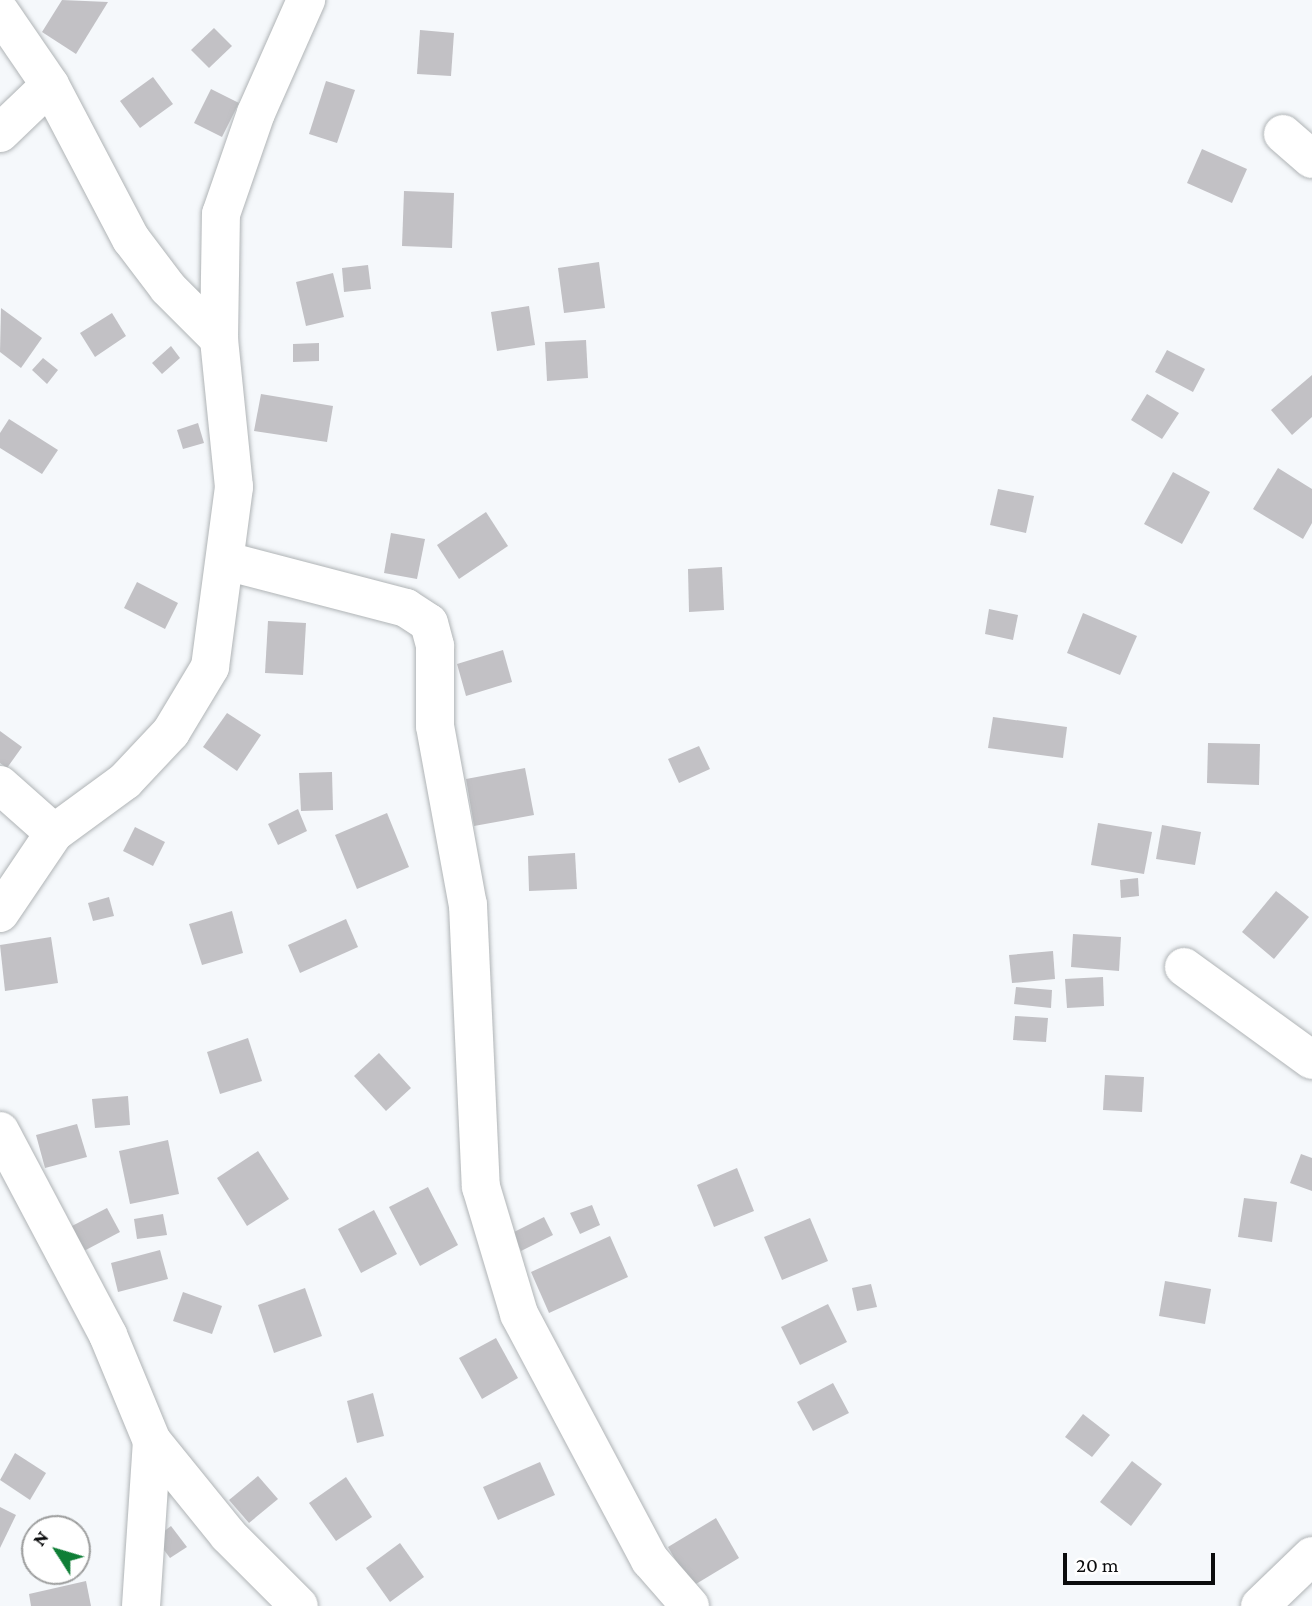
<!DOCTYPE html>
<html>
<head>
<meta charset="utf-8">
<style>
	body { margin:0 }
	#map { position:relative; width:1312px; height:1606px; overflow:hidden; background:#f5f8fb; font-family:"Crimson Pro",serif }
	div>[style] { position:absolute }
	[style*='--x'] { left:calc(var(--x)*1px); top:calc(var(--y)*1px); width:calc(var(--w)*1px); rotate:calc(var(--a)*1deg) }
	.building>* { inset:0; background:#c2c1c5 }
	.roads { filter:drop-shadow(0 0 2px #b0b4b6) drop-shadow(0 0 2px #b0b4b6) }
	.street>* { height:38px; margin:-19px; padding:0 19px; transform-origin:19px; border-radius:19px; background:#fff }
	span { translate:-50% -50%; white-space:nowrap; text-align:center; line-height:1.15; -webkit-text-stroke:5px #fff; paint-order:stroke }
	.north { position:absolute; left:21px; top:1515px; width:70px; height:70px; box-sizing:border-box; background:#fff; border:2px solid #9d9e9e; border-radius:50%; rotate:307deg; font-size:19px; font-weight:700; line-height:28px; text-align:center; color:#0b0c0d }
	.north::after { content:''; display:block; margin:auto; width:24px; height:32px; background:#0e7e35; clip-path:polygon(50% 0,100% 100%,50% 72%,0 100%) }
	.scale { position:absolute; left:1063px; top:1553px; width:152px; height:32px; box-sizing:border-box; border:4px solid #0b0c0d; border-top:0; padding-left:9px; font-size:21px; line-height:24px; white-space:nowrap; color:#0b0c0d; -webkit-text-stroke:5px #fff; paint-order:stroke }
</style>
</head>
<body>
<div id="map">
	<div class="building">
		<i style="clip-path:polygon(62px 0,108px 2px,76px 54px,42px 32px)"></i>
		<i style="clip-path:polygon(214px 28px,232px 46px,209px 68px,191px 50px)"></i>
		<i style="clip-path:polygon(420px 30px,454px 33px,451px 76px,417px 74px)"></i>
		<i style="clip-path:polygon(153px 77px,173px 104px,140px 128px,120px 101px)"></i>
		<i style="clip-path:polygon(326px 81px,355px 90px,337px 143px,309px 134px)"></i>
		<i style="clip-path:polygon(211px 89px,239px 103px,222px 137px,194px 123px)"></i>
		<i style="clip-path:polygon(1202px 149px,1247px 169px,1232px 203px,1187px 183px)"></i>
		<i style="clip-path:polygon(404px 191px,454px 193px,452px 248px,402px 246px)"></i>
		<i style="clip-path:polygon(599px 262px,605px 308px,564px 313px,558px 268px)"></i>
		<i style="clip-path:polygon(368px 265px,371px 289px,344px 292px,342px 268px)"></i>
		<i style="clip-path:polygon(333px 273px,344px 317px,306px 326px,296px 282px)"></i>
		<i style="clip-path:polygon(529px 306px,535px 345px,497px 351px,491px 312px)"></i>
		<i style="clip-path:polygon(1px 308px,42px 338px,21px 368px,0 352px)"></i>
		<i style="clip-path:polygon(112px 313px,126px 336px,95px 357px,80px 333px)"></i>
		<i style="clip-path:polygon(586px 340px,588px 378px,547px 381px,545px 342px)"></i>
		<i style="clip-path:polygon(319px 343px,319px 361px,293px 362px,293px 344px)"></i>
		<i style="clip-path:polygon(171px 346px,180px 358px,162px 374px,152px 363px)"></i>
		<i style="clip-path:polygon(1167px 350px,1205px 369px,1193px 392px,1155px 372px)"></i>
		<i style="clip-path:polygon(43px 358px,58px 370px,47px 384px,32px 370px)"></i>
		<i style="clip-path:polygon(1312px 375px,1312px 417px,1292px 435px,1271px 410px)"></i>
		<i style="clip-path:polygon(261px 394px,333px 406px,327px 442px,254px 431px)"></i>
		<i style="clip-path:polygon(1147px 394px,1179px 413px,1162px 439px,1131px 420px)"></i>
		<i style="clip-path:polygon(9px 419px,58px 450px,42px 474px,0 448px,0 433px)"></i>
		<i style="clip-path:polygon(198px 423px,204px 443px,183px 449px,177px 430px)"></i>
		<i style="clip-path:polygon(1278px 468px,1312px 489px,1312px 523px,1303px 539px,1253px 509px)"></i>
		<i style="clip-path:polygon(1173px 472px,1210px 492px,1182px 544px,1144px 524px)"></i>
		<i style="clip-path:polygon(998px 489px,1034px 496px,1026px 533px,990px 525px)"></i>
		<i style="clip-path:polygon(486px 512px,508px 546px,459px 579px,437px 545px)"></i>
		<i style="clip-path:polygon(391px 533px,425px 539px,417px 579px,384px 573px)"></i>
		<i style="clip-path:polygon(722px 567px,724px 610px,689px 612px,688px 569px)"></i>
		<i style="clip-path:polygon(137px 582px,178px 603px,165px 629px,124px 608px)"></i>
		<i style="clip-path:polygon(989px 609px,1018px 615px,1013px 640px,985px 634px)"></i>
		<i style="clip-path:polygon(1083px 613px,1137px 636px,1120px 675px,1067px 653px)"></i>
		<i style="clip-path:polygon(268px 621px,306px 623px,303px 675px,265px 673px)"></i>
		<i style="clip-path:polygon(503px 650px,512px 682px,466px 696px,457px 664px)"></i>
		<i style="clip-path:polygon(227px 713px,261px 735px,237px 771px,203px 747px)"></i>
		<i style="clip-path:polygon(993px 717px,1067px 727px,1063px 758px,988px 748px)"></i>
		<i style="clip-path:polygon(0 731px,22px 747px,7px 768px,0 763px)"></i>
		<i style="clip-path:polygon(1208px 743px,1260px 744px,1259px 785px,1207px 783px)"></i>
		<i style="clip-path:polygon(699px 746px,710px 769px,679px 783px,668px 759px)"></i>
		<i style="clip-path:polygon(525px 768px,534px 815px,474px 826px,466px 779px)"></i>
		<i style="clip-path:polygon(332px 772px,333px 810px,301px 811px,299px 773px)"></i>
		<i style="clip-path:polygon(298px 809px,307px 831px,278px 845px,268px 824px)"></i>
		<i style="clip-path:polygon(387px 813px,409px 867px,357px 889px,335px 835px)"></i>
		<i style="clip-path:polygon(1098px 823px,1152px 832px,1144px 874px,1091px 865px)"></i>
		<i style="clip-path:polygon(1162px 825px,1201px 832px,1195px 865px,1156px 859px)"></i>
		<i style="clip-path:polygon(135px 827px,165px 842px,153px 866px,123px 851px)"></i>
		<i style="clip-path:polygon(575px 853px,577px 889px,529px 891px,528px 856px)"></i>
		<i style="clip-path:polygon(1138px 878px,1139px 896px,1121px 898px,1120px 880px)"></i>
		<i style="clip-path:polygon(1276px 891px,1309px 917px,1274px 959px,1242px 932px)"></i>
		<i style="clip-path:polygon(109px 897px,114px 916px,93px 921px,88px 903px)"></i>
		<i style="clip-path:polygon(232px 911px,243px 953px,202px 965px,189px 924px)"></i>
		<i style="clip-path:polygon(346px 919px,358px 947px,300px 973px,288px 945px)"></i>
		<i style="clip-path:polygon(1073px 934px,1121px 937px,1119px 971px,1071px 967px)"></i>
		<i style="clip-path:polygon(51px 937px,58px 983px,5px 991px,0 945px)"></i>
		<i style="clip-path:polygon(1053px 951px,1055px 979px,1012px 983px,1009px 955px)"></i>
		<i style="clip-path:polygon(1103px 977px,1104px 1006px,1067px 1008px,1065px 979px)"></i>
		<i style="clip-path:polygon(1016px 987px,1052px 990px,1051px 1008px,1014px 1004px)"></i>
		<i style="clip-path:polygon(1015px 1016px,1048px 1018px,1046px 1042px,1013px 1040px)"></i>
		<i style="clip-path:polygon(248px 1038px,262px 1081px,220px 1094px,207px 1052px)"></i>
		<i style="clip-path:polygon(379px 1053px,411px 1088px,386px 1111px,354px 1076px)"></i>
		<i style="clip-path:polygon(1105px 1075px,1144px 1077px,1142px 1112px,1103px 1110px)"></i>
		<i style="clip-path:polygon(128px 1096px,130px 1125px,95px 1128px,92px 1099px)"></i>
		<i style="clip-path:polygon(77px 1124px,87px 1157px,45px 1168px,36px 1135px)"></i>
		<i style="clip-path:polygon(168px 1140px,179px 1194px,130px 1204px,119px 1151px)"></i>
		<i style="clip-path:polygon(258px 1151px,289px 1199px,247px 1226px,217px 1178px)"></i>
		<i style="clip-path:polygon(1301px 1154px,1312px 1158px,1312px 1191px,1290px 1183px)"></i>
		<i style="clip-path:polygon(737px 1168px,754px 1211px,714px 1227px,697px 1185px)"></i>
		<i style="clip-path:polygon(428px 1187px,458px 1245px,420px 1266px,389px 1207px)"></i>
		<i style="clip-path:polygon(1244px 1198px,1277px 1202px,1272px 1242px,1238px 1237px)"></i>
		<i style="clip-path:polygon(592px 1205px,600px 1225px,580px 1234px,570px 1213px)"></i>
		<i style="clip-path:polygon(107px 1208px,120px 1232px,82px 1252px,70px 1227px)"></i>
		<i style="clip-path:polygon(374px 1210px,397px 1254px,361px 1273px,338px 1229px)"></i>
		<i style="clip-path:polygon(163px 1214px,167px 1235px,137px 1239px,134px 1219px)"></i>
		<i style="clip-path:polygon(544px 1217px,553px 1235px,521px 1251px,512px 1233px)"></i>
		<i style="clip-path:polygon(810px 1218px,828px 1261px,782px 1280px,764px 1237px)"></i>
		<i style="clip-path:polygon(610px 1236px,628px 1277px,549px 1313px,531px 1272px)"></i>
		<i style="clip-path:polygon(160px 1250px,168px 1279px,118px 1292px,111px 1263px)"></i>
		<i style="clip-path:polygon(1165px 1281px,1211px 1289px,1205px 1324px,1159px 1316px)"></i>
		<i style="clip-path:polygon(871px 1284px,877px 1307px,857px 1311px,852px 1288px)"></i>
		<i style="clip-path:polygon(305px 1288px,322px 1336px,274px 1353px,258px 1305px)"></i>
		<i style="clip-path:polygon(183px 1292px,222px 1306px,212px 1334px,173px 1321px)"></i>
		<i style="clip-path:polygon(828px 1304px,847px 1342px,800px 1365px,781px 1327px)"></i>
		<i style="clip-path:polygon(496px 1338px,518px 1378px,482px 1399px,459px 1358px)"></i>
		<i style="clip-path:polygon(833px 1383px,849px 1413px,813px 1431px,797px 1402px)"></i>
		<i style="clip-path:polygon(373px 1393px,384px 1436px,357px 1443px,347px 1401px)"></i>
		<i style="clip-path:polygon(1083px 1414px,1110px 1435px,1092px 1457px,1065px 1437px)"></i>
		<i style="clip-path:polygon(15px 1453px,46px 1473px,30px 1500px,0 1480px)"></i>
		<i style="clip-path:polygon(1132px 1461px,1162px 1484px,1131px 1526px,1100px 1502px)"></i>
		<i style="clip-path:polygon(540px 1462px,555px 1495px,498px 1520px,483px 1487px)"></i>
		<i style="clip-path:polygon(258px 1476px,278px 1499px,249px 1523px,229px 1500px)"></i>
		<i style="clip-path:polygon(346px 1477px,372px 1517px,336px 1541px,309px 1503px)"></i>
		<i style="clip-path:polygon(0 1507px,16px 1515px,0 1548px)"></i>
		<i style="clip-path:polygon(716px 1518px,739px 1558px,691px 1587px,668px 1547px)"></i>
		<i style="clip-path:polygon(171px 1526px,187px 1547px,170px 1558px,155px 1538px)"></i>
		<i style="clip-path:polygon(400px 1543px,424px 1577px,390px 1602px,366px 1568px)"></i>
		<i style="clip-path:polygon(86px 1581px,91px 1606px,31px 1606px,29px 1594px)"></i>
	</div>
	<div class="roads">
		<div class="street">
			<i style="--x:0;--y:12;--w:88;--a:55.6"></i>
			<i style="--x:50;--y:85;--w:174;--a:62.3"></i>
			<i style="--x:131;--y:239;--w:61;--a:52.9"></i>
			<i style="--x:168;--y:288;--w:72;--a:45"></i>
			<i style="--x:0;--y:133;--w:69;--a:-43.8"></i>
			<i style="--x:1283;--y:134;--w:38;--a:41"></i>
			<i style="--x:226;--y:561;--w:186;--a:14.6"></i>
			<i style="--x:406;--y:608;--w:27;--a:33"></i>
			<i style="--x:429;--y:623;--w:24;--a:75"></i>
			<i style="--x:435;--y:646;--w:80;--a:90"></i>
			<i style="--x:435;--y:726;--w:182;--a:79.6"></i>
			<i style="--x:468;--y:905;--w:282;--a:87.4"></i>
			<i style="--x:481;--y:1187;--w:133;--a:73.3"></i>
			<i style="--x:519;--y:1314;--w:279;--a:62"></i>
			<i style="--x:650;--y:1560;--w:61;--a:49"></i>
			<i style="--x:0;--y:785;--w:72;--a:41.6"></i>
			<i style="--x:0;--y:913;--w:97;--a:-56"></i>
			<i style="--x:54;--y:833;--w:88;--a:-36.2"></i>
			<i style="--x:125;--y:781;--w:67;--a:-46.8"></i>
			<i style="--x:171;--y:732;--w:76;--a:-59"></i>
			<i style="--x:210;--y:667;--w:182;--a:-82.4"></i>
			<i style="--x:234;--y:487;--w:149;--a:-95.8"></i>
			<i style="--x:219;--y:339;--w:125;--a:-89.1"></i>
			<i style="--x:221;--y:214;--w:107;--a:-70.9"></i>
			<i style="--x:256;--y:113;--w:124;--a:-66.1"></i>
			<i style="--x:1184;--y:967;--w:158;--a:36"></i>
			<i style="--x:0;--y:1131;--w:231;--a:62.1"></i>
			<i style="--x:108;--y:1335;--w:115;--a:67.5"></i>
			<i style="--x:152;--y:1441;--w:121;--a:51"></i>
			<i style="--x:228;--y:1535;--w:100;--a:45"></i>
			<i style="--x:141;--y:1606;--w:165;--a:-86.2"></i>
			<i style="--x:1260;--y:1606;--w:72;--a:-43.9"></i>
		</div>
	</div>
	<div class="north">N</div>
	<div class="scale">20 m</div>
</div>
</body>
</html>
